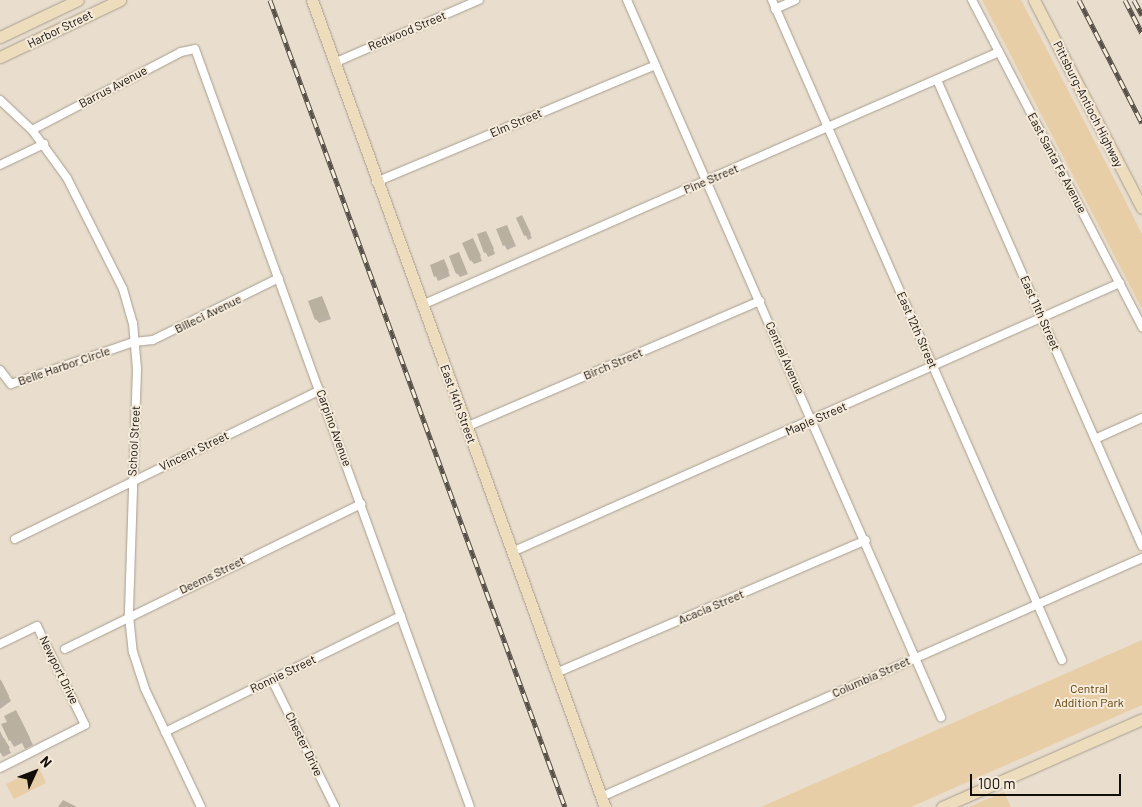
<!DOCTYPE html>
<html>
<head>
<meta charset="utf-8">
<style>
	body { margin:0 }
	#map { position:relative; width:1142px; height:807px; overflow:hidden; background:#e9dece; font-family:Barlow,sans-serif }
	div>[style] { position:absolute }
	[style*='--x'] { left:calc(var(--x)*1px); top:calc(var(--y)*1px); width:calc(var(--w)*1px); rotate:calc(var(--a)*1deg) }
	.green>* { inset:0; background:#e8cea6 }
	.shadow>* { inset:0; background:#0003 }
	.building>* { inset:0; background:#bab0a0 }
	.roads { filter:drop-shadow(0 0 1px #a79d8e) drop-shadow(0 0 1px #a79d8e) }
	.street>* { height:8px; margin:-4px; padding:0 4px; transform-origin:4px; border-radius:4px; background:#fff }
	.secondary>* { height:11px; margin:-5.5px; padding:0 5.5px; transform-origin:5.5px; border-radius:5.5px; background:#eeddbc }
	.rail>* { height:5px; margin-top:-2.5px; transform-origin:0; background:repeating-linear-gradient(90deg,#f6ebdb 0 9px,#554f47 0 18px); box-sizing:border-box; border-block:1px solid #554f47 }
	span { translate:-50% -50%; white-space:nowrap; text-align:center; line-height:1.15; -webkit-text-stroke:4px #f6ebdb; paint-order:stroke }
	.street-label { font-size:12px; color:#120e09 }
	.park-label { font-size:12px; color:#5d4009 }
	.north { position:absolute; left:10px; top:747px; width:50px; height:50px; -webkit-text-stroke:4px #f6ebdb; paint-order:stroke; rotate:47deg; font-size:14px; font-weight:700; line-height:20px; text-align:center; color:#120e09 }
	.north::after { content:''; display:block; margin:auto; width:18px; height:22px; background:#120e09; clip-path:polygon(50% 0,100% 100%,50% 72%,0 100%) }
	.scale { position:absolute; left:970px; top:774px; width:151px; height:22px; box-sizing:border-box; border:2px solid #120e09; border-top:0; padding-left:6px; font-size:15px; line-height:18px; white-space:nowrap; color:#120e09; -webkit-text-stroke:4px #f6ebdb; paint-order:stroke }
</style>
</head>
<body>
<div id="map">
	<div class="green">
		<i style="clip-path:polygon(982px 0,1021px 0,1121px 192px,1142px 234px,1142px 309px)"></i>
		<i style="clip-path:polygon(1142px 640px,1142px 705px,911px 807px,761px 807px)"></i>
		<i style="clip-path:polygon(39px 768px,46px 783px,14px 799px,6px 784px)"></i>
		<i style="clip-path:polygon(1004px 792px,1011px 807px,969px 807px)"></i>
	</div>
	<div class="shadow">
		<i style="clip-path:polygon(517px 218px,524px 221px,532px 238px,528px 240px)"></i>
		<i style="clip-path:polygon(498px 230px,509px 231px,516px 246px,507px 250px)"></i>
		<i style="clip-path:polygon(478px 235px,488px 236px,495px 254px,488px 257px)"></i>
		<i style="clip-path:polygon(475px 244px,482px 261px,474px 264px,471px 260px)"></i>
		<i style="clip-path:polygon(461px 258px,468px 274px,460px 277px,457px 273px)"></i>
		<i style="clip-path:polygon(446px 265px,450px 276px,438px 281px,431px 266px)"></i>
		<i style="clip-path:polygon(322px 297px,331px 319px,319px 323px,316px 319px)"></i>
		<i style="clip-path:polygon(0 679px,11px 701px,0 709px)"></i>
		<i style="clip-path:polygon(20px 718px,33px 745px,25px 749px,22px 743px,14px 747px,10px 740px)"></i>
		<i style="clip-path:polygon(0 731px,11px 753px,3px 757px,0 752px)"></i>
	</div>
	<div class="building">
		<i style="clip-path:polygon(522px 215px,531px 234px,524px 236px,516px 218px)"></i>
		<i style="clip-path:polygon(507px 225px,514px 242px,503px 246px,496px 229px)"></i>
		<i style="clip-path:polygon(486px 231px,494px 249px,484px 253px,477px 234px)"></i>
		<i style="clip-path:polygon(473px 238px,481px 256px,470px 261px,462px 243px)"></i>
		<i style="clip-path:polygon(459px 252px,466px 270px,456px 274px,449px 256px)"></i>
		<i style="clip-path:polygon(444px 259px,449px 271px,434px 277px,430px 265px)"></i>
		<i style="clip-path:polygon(322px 296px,329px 314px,315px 320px,308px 301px)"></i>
		<i style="clip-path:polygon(1px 680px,9px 696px,0 701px,0 681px)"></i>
		<i style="clip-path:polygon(16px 710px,30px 738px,20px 743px,17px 737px,9px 741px,1px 724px,7px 722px,4px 716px)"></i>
		<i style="clip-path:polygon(4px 738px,10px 748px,0 753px,0 740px)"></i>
		<i style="clip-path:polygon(63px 800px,77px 807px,58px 807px)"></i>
	</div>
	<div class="roads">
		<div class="street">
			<i style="--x:627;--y:0;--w:783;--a:66.35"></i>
			<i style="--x:772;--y:0;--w:721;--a:66.28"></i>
			<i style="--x:972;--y:0;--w:369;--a:62.5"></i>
			<i style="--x:775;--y:9;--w:22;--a:-24"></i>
			<i style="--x:334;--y:63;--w:158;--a:-23.5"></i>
			<i style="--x:937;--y:80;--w:509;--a:66.25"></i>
			<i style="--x:0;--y:100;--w:44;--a:43.2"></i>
			<i style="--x:32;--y:130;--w:59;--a:53.9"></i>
			<i style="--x:67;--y:178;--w:124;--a:63.2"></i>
			<i style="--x:123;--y:289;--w:35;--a:74"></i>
			<i style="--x:133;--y:323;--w:46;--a:85"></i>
			<i style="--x:137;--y:369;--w:247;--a:91.9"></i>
			<i style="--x:129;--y:616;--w:36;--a:84"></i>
			<i style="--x:133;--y:652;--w:39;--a:72"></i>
			<i style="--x:145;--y:689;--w:131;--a:64.6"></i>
			<i style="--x:32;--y:130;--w:168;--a:-27.6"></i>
			<i style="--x:181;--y:52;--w:14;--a:-12"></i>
			<i style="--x:195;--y:49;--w:806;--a:70.06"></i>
			<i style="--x:0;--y:165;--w:49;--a:-25.5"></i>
			<i style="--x:376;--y:182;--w:303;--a:-22.7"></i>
			<i style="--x:422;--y:305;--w:630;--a:-23.68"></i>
			<i style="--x:0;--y:370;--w:18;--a:52"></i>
			<i style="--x:11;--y:384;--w:130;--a:-18.9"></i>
			<i style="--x:134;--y:342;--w:19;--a:-6"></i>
			<i style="--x:153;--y:340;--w:140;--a:-26.2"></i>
			<i style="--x:466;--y:427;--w:320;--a:-23.2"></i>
			<i style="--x:1095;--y:439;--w:51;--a:-24.1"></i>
			<i style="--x:15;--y:539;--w:339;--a:-26"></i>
			<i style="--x:512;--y:552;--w:665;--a:-23.87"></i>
			<i style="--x:0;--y:644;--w:41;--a:-25.9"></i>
			<i style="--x:37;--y:626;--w:110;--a:64.1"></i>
			<i style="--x:85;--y:725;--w:95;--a:153.2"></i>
			<i style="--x:65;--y:649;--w:330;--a:-26.1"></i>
			<i style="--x:556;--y:673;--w:337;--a:-23.2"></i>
			<i style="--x:272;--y:680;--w:142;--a:63.6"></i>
			<i style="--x:165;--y:732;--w:263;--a:-26.2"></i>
			<i style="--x:601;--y:797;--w:591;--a:-23.83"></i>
		</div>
		<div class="secondary">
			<i style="--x:312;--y:0;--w:859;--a:70.05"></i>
			<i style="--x:1034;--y:0;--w:234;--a:62.6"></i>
			<i style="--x:0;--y:37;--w:86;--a:-25.4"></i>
			<i style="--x:0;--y:57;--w:133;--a:-25.4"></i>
			<i style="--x:942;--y:807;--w:219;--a:-23.7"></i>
		</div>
	</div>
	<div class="rail">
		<i style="--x:270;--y:0;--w:859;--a:69.92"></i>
		<i style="--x:1079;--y:0;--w:138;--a:62.9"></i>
		<i style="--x:1125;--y:0;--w:37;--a:63"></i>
		<i style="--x:1134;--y:0;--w:17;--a:62"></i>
	</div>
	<div class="street-label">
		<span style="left:60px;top:29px;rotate:-26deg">Harbor Street</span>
		<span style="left:407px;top:31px;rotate:-23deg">Redwood Street</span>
		<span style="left:113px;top:87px;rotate:-28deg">Barrus Avenue</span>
		<span style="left:1088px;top:104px;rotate:63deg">Pittsburg-Antioch Highway</span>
		<span style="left:516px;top:123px;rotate:-23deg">Elm Street</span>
		<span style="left:1057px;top:163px;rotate:62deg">East Santa Fe Avenue</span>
		<span style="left:711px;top:179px;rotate:-23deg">Pine Street</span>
		<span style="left:1040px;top:313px;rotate:66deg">East 11th Street</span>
		<span style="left:208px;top:314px;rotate:-26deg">Billeci Avenue</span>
		<span style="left:917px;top:330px;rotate:66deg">East 12th Street</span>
		<span style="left:785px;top:358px;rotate:66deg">Central Avenue</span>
		<span style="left:613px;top:364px;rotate:-23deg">Birch Street</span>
		<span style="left:64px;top:366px;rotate:-19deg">Belle Harbor Circle</span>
		<span style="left:458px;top:404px;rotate:70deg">East 14th Street</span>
		<span style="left:816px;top:419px;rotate:-24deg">Maple Street</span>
		<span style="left:334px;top:428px;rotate:70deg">Carpino Avenue</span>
		<span style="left:134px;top:441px;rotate:-87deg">School Street</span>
		<span style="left:194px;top:451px;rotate:-26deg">Vincent Street</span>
		<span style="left:212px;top:575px;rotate:-26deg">Deems Street</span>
		<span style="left:711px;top:607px;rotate:-23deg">Acacia Street</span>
		<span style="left:59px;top:670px;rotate:64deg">Newport Drive</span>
		<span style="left:283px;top:674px;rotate:-26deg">Ronnie Street</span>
		<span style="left:871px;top:677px;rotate:-24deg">Columbia Street</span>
		<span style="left:304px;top:744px;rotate:64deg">Chester Drive</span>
	</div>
	<div class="park-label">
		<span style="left:1089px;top:696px">Central<br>Addition Park</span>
	</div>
	<div class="north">N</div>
	<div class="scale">100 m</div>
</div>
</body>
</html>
